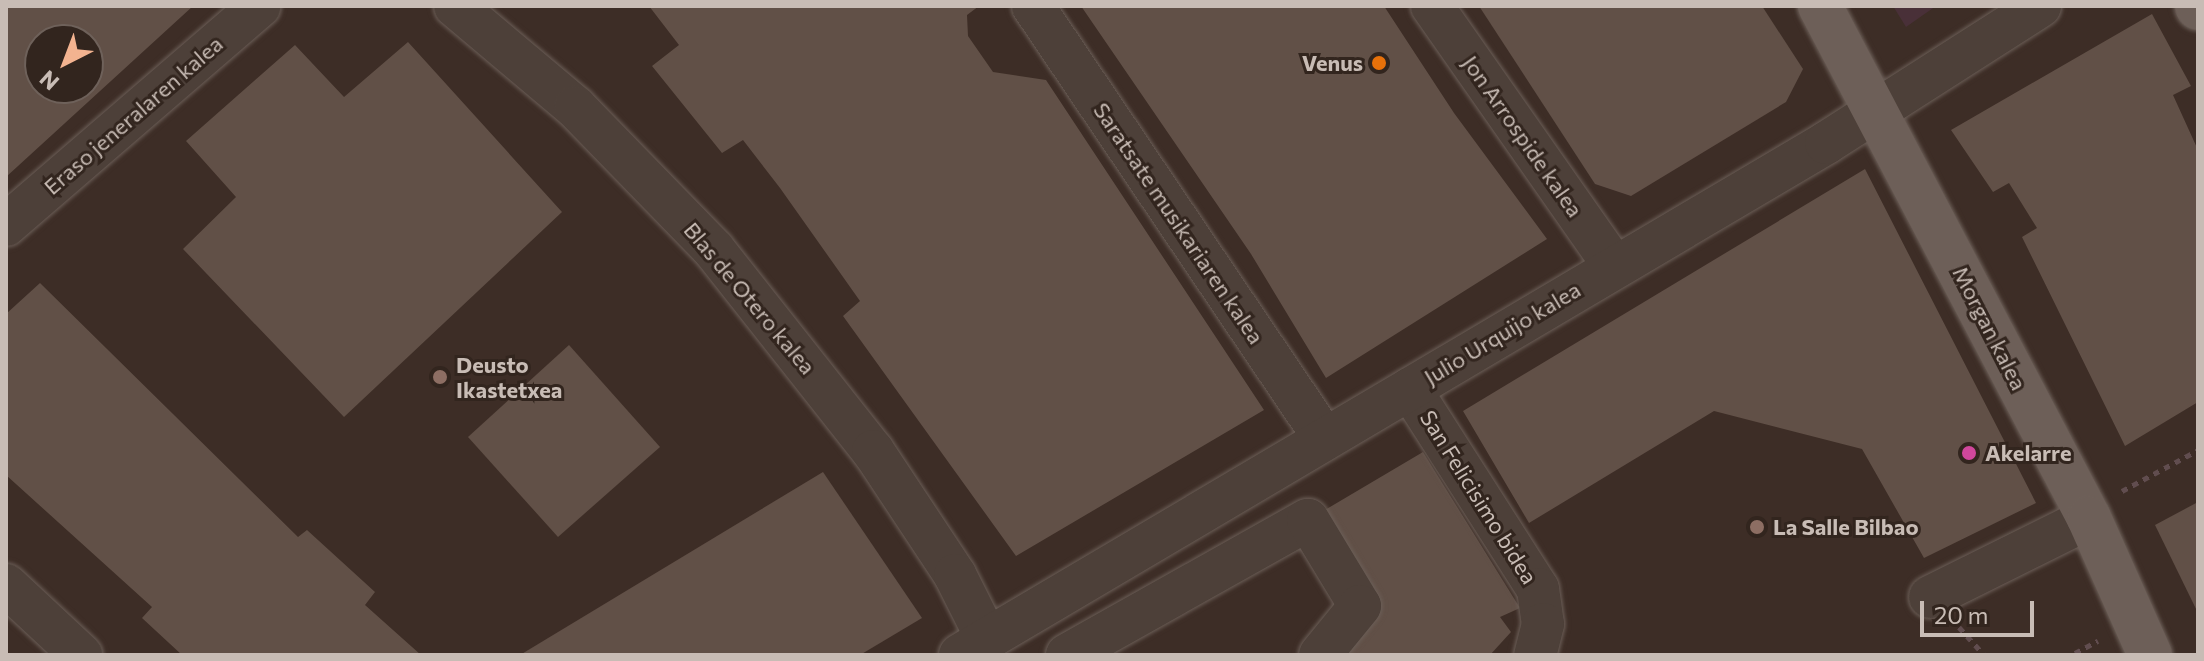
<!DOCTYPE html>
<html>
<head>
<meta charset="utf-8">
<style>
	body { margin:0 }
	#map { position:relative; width:2204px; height:661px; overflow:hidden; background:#3d2d26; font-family:Commissioner,sans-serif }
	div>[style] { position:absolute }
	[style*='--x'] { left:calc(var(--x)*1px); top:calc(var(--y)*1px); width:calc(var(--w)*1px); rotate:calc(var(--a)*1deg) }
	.green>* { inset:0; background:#493038 }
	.building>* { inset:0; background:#615047 }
	.path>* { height:5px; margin-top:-2.5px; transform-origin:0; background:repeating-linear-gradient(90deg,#614d4f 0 6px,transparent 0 12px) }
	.roads { filter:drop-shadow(0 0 2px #6b5e57) drop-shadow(0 0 2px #6b5e57) }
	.minor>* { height:42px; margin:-21px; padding:0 21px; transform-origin:21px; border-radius:21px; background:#4d4039 }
	.major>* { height:44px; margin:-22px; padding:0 22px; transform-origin:22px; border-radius:22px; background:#6d5f58 }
	.dots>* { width:22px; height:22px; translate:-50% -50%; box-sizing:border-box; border:4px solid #32251e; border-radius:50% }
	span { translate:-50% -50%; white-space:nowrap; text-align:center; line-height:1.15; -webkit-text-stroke:6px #32251e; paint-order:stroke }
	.poi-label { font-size:22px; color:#c8bcb5; font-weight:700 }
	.right { translate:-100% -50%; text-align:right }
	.left { translate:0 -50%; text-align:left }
	.street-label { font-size:22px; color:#c8bcb5 }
	.frame { position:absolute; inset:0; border:8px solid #c8bcb5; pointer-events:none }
	.north { position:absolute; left:24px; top:24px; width:80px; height:80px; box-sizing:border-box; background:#32251e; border:2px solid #6e615a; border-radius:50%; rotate:222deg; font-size:22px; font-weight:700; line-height:32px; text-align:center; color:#c8bcb5 }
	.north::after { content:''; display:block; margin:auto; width:28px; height:36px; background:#f3b390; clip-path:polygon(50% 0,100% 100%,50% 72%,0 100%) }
	.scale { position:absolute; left:1920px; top:601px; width:114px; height:36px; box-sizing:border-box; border:4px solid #c8bcb5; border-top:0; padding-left:10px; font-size:24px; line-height:28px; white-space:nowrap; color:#c8bcb5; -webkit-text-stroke:6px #32251e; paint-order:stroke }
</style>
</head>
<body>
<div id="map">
	<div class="green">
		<i style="clip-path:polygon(1893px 6px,1936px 6px,1906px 27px)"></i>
	</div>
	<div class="building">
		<i style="clip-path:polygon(evenodd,6px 6px,193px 6px,6px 177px,6px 6px,40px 40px,88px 40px,88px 88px,40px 88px,40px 40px)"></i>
		<i style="clip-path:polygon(649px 6px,979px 6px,967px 15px,968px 36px,993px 72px,1046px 80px,1264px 410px,1016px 556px,843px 316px,860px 301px,780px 188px,743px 140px,722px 153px,652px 66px,679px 45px)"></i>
		<i style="clip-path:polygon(1081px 6px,1384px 6px,1454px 113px,1547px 239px,1326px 378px,1251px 254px)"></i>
		<i style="clip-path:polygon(1479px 6px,1762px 6px,1803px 69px,1786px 102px,1631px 196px,1595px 184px)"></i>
		<i style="clip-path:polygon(2152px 14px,2191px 86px,2173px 95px,2198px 150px,2198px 402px,2125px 446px,2022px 237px,2037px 228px,2009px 183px,1993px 192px,1951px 130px)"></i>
		<i style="clip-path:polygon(408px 42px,562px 212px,344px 417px,183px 249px,236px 197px,186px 141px,295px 45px,344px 97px)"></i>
		<i style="clip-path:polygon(1865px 169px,2036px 503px,1924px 558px,1862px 449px,1714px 411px,1529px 523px,1463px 411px)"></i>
		<i style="clip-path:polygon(40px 283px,298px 537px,307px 530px,375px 592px,365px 605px,421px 655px,182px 655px,142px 618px,152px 607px,6px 475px,6px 314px)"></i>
		<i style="clip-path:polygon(569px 345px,660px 447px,558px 537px,468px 437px)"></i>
		<i style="clip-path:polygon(1423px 452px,1520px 608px,1500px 617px,1511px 632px,1490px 655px,1320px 655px,1360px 606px,1308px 520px)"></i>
		<i style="clip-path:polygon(823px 472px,922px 618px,860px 655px,520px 655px)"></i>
		<i style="clip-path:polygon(2198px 502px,2198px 613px,2155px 525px)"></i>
	</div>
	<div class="path">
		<i style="--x:2122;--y:491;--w:86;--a:-28.3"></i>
		<i style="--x:1959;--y:627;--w:38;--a:48"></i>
		<i style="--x:2075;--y:653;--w:26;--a:-28"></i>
	</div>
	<div class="roads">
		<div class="minor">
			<i style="--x:455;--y:6;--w:157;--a:40.1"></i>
			<i style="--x:575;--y:107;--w:199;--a:45.8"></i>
			<i style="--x:714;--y:250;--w:256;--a:51.7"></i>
			<i style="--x:873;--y:451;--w:149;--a:56.5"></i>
			<i style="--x:955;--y:575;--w:72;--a:63.4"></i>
			<i style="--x:1033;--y:6;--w:522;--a:56.01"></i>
			<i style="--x:1432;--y:6;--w:317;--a:55"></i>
			<i style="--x:6;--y:225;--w:335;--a:-40.8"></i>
			<i style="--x:1410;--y:389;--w:237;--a:57.4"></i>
			<i style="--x:1538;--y:589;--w:35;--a:82"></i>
			<i style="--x:1543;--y:624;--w:32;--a:104"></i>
			<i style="--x:6;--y:585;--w:103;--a:43"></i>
			<i style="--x:1930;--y:597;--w:178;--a:-26.4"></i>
			<i style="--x:960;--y:655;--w:1006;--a:-30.59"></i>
			<i style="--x:1826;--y:143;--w:254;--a:-32.6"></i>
			<i style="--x:1067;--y:655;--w:276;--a:-29.3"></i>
			<i style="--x:1308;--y:520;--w:100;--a:58.8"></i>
			<i style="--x:1360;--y:606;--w:63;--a:129.2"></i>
		</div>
		<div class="major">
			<i style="--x:1820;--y:6;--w:578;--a:62.28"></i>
			<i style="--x:2089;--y:518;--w:150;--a:66"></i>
			<i style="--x:2197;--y:6;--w:2;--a:63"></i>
		</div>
	</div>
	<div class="dots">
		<i style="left:1379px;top:63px;background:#e8710a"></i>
		<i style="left:440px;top:377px;background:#8d6e63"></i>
		<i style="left:1969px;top:453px;background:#d1479c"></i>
		<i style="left:1757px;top:527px;background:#8d6e63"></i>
	</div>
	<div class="poi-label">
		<span class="right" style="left:1363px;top:63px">Venus</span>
		<span class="left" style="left:456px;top:377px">Deusto<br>Ikastetxea</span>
		<span class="left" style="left:1985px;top:453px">Akelarre</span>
		<span class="left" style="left:1773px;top:527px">La Salle Bilbao</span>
	</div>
	<div class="street-label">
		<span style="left:133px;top:115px;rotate:-41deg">Eraso jeneralaren kalea</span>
		<span style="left:1523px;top:136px;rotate:55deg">Jon Arrospide kalea</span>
		<span style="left:1179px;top:223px;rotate:56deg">Saratsate musikariaren kalea</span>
		<span style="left:750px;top:298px;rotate:50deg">Blas de Otero kalea</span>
		<span style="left:1990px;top:328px;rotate:63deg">Morgan kalea</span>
		<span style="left:1502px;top:333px;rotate:-31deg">Julio Urquijo kalea</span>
		<span style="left:1479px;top:497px;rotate:58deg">San Felicisimo bidea</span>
	</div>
	<div class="frame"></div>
	<div class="north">N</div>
	<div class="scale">20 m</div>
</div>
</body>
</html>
